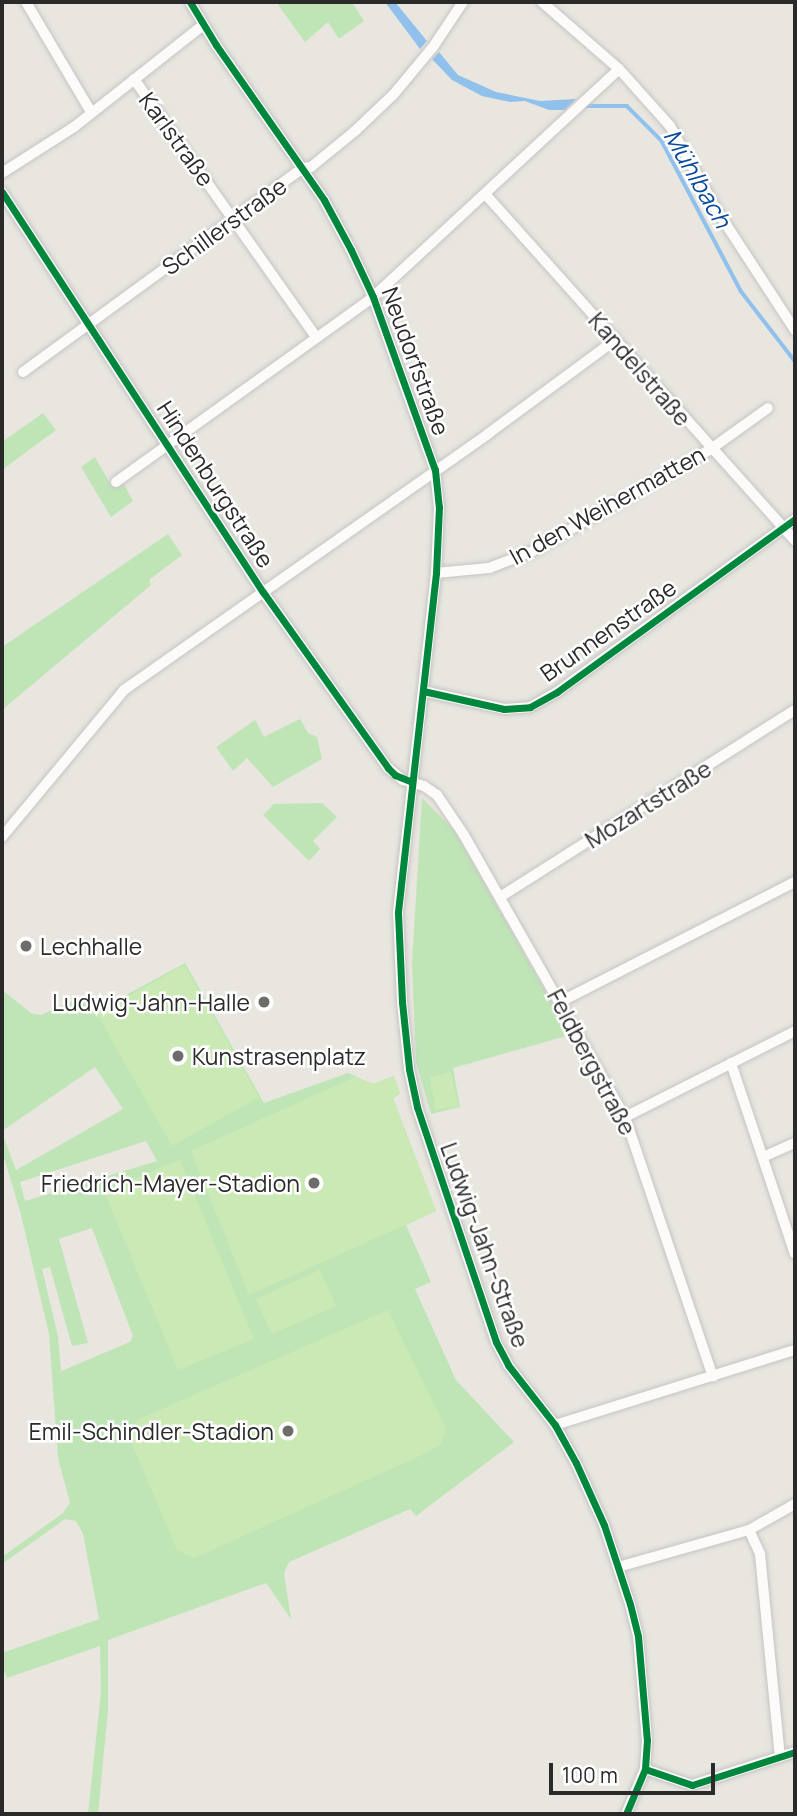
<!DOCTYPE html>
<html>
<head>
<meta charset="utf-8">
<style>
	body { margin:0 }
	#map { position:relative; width:797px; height:1816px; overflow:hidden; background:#e8e6df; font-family:Manrope,sans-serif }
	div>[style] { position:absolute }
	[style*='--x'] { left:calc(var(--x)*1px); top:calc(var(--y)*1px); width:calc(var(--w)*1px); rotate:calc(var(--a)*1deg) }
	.green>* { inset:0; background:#bfe5b7 }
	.pitch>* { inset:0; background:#cae9b4 }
	.water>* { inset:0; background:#90c0ec }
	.stream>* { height:3.5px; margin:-1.75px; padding:0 1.75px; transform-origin:1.75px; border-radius:1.75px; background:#90c0ec }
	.roads { filter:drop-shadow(0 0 2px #c6c4c5) drop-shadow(0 0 2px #c6c4c5) }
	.street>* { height:10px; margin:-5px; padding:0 5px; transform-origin:5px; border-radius:5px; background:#fcfbfa }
	.cycleway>* { height:7px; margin:-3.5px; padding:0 3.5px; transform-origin:3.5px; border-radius:3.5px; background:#00873e }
	.dots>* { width:19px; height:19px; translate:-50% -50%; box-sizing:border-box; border:4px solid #fff; border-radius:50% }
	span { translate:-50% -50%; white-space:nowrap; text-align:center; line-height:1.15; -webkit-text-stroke:5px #fff; paint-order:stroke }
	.street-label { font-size:23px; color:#2a2a2a }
	.poi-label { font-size:23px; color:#2a2a2a }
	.left { translate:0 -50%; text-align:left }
	.right { translate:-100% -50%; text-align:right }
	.water-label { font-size:24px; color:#0a499d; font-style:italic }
	.frame { position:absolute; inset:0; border:4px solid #2a2a2a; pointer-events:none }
	.scale { position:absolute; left:549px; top:1763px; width:166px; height:32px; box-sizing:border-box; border:4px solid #2a2a2a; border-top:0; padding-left:9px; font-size:21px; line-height:24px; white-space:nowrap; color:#2a2a2a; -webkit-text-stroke:5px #fff; paint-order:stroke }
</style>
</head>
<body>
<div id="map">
	<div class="green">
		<i style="clip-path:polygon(276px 2px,352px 2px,364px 21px,339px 39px,328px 22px,305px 42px)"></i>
		<i style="clip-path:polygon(43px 413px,56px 430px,2px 470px,2px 442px)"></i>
		<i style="clip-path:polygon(95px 457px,112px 487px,122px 481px,133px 501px,111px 517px,81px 467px)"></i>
		<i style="clip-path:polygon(168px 534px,182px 555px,149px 580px,151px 585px,2px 710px,2px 647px)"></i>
		<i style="clip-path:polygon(300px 719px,308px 733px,317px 737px,322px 759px,273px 787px,247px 758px,233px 771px,216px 747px,255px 720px,264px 737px)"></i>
		<i style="clip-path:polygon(422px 798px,454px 830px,570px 1035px,453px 1068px,460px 1107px,431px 1114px,416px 1062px,412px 962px)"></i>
		<i style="clip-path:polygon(322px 803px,337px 817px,313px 841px,320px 849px,309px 861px,263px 815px,274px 804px)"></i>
		<i style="clip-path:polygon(evenodd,185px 963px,264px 1103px,348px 1073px,373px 1084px,394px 1076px,400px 1094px,393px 1098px,436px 1211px,406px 1225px,431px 1282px,415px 1289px,456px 1380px,514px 1442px,416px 1516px,410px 1509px,289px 1562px,284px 1573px,291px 1619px,266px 1583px,108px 1640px,108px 1710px,98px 1814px,88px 1814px,101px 1692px,100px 1646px,7px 1678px,2px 1666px,2px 1653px,99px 1619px,83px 1534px,76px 1521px,65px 1519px,2px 1564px,2px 1557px,63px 1513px,70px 1503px,58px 1458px,49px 1334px,20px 1211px,2px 1151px,2px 1133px,16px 1170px,123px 1109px,95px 1067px,2px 1131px,2px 990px,31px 1013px,41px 1015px,85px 995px,115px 1001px,185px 963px,146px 1141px,157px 1161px,25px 1201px,20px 1182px,146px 1141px,185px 963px,92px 1228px,133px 1336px,130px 1342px,61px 1371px,58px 1336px,42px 1269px,50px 1267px,72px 1346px,88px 1343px,59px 1239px,92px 1228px)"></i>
	</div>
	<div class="pitch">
		<i style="clip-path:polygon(184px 965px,259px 1097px,172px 1146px,97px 1014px)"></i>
		<i style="clip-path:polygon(451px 1072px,458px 1106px,436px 1110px,430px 1077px)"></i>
		<i style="clip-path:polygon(394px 1076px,400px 1094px,393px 1098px,436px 1211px,249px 1295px,191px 1151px,355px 1077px,373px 1084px)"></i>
		<i style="clip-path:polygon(180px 1160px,254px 1339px,178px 1370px,104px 1191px)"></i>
		<i style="clip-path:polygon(320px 1270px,336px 1306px,272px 1334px,256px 1299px)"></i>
		<i style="clip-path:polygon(388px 1310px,446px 1428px,441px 1444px,424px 1454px,194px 1558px,177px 1550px,128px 1434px,137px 1420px)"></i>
	</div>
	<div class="water">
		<i style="clip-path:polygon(385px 2px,395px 2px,427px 41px,420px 49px)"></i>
		<i style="clip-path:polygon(439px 52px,458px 75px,496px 92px,540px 101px,576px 99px,565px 110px,549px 110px,525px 101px,510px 102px,482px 96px,452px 80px,432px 59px)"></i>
	</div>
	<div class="stream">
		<i style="--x:583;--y:106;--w:44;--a:0"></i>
		<i style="--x:627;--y:106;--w:49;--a:45"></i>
		<i style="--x:662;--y:141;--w:170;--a:62.2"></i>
		<i style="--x:741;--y:291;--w:88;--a:52.4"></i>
	</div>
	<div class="roads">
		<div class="street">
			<i style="--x:26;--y:2;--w:128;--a:59.4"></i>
			<i style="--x:190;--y:2;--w:50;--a:58.8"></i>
			<i style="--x:216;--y:45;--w:189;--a:55.1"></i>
			<i style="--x:324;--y:200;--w:57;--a:61.6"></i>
			<i style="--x:351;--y:250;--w:52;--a:64.9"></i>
			<i style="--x:373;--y:297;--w:184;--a:70.3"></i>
			<i style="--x:435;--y:470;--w:37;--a:84"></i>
			<i style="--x:439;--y:507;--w:66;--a:92.6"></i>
			<i style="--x:436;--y:573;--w:342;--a:96.4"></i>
			<i style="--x:398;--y:913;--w:89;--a:87.4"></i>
			<i style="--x:402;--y:1002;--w:67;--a:84"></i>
			<i style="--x:409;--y:1069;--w:39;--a:78"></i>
			<i style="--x:417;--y:1107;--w:248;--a:71.4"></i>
			<i style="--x:496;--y:1342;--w:26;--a:62"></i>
			<i style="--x:508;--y:1365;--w:76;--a:51.9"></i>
			<i style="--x:555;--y:1425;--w:43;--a:61.1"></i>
			<i style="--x:576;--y:1463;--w:68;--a:65.7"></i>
			<i style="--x:604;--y:1525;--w:83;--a:71.8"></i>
			<i style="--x:630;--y:1604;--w:33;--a:76"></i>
			<i style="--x:638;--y:1636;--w:104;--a:85.1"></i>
			<i style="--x:647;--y:1740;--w:29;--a:94"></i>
			<i style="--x:645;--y:1769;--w:49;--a:112.9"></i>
			<i style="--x:542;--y:2;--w:102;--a:41"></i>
			<i style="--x:619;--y:69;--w:76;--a:48.2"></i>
			<i style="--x:670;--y:126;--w:95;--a:61"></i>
			<i style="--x:716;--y:209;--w:145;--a:56.9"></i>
			<i style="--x:134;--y:79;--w:316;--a:54.8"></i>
			<i style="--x:2;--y:173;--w:85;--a:-32.6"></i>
			<i style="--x:74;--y:127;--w:164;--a:-38.3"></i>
			<i style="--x:2;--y:192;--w:478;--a:56.9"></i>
			<i style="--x:263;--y:592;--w:216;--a:54.6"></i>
			<i style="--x:388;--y:768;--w:19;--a:39"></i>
			<i style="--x:403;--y:780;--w:22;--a:16"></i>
			<i style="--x:424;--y:786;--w:16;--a:35"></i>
			<i style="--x:437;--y:795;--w:48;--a:56"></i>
			<i style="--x:464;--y:835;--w:325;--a:60.3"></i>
			<i style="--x:625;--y:1117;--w:274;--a:71.3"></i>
			<i style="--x:486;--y:195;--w:464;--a:48.2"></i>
			<i style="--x:23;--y:372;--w:346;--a:-36.1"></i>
			<i style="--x:303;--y:168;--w:8;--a:-7"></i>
			<i style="--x:311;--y:167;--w:57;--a:-39.3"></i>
			<i style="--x:355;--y:131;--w:52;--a:-43.5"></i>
			<i style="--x:393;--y:95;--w:62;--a:-50.2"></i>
			<i style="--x:433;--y:47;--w:54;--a:-56.3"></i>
			<i style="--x:116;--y:482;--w:317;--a:-35.7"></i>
			<i style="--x:373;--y:297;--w:335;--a:-42.8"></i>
			<i style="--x:436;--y:573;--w:53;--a:-5.4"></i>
			<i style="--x:489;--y:568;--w:47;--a:-21.1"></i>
			<i style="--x:533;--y:551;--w:205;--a:-29.8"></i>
			<i style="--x:711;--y:449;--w:70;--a:-35.7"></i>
			<i style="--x:423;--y:691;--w:83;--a:12.5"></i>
			<i style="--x:504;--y:709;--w:26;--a:-4"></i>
			<i style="--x:530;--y:707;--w:31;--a:-29"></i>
			<i style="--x:557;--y:692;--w:294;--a:-36"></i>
			<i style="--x:2;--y:837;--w:191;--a:-50.3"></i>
			<i style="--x:124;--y:690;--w:446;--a:-35.1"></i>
			<i style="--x:489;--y:433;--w:157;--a:-36.4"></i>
			<i style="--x:500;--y:897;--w:349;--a:-32.4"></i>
			<i style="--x:560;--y:1002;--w:264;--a:-27.1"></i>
			<i style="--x:731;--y:1063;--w:201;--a:71.5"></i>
			<i style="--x:625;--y:1117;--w:191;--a:-26.8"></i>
			<i style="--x:763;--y:1157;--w:35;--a:-24"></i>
			<i style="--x:555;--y:1425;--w:251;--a:-17.4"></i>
			<i style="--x:749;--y:1530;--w:26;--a:65"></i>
			<i style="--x:760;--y:1554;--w:204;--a:84.4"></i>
			<i style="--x:618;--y:1567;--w:136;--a:-15.8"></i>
			<i style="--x:749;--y:1530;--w:53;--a:-29.5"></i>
			<i style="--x:645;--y:1769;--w:50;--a:18.8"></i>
			<i style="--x:692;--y:1785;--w:108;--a:-17.8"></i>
		</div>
	</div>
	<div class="cycleway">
		<i style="--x:190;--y:2;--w:50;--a:58.8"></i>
		<i style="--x:216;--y:45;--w:189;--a:55.1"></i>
		<i style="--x:324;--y:200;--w:57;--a:61.6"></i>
		<i style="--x:351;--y:250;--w:52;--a:64.9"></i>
		<i style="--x:373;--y:297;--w:184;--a:70.3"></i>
		<i style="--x:435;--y:470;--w:37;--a:84"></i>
		<i style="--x:439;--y:507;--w:66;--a:92.6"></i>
		<i style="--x:436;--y:573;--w:342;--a:96.4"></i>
		<i style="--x:398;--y:913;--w:89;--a:87.4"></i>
		<i style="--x:402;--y:1002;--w:67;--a:84"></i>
		<i style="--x:409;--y:1069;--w:39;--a:78"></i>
		<i style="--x:417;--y:1107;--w:248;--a:71.4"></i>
		<i style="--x:496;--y:1342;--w:26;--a:62"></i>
		<i style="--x:508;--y:1365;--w:76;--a:51.9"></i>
		<i style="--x:555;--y:1425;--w:43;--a:61.1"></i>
		<i style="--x:576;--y:1463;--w:68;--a:65.7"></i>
		<i style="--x:604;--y:1525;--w:83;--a:71.8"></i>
		<i style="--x:630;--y:1604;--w:33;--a:76"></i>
		<i style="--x:638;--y:1636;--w:104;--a:85.1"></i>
		<i style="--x:647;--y:1740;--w:29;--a:94"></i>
		<i style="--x:645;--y:1769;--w:49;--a:112.9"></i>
		<i style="--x:2;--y:192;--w:478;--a:56.9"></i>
		<i style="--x:263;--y:592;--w:216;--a:54.6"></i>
		<i style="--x:388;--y:768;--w:10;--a:45"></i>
		<i style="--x:395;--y:775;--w:18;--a:22"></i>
		<i style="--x:423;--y:691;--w:83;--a:12.5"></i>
		<i style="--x:504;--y:709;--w:26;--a:-4"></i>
		<i style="--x:530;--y:707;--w:31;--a:-29"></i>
		<i style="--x:557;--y:692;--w:294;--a:-36"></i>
		<i style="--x:645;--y:1769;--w:50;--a:18.8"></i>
		<i style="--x:692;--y:1785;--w:108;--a:-17.8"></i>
	</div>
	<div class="dots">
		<i style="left:26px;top:946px;background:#6c6c69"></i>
		<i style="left:264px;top:1002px;background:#6c6c69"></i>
		<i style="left:178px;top:1056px;background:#6c6c69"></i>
		<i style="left:314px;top:1183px;background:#6c6c69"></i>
		<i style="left:288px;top:1431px;background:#6c6c69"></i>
	</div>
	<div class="street-label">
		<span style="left:177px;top:139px;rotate:54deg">Karlstraße</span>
		<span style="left:224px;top:226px;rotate:-36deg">Schillerstraße</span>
		<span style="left:416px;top:361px;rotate:70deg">Neudorfstraße</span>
		<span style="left:640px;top:369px;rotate:49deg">Kandelstraße</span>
		<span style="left:216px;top:484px;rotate:57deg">Hindenburgstraße</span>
		<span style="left:607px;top:505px;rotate:-29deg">In den Weihermatten</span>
		<span style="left:608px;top:630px;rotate:-35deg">Brunnenstraße</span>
		<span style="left:648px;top:804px;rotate:-32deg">Mozartstraße</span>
		<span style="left:592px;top:1062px;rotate:62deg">Feldbergstraße</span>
		<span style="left:485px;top:1245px;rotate:70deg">Ludwig-Jahn-Straße</span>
	</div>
	<div class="poi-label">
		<span class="left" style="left:40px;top:946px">Lechhalle</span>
		<span class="right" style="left:250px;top:1002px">Ludwig-Jahn-Halle</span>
		<span class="left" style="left:192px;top:1056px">Kunstrasenplatz</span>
		<span class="right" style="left:300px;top:1183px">Friedrich-Mayer-Stadion</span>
		<span class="right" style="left:274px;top:1431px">Emil-Schindler-Stadion</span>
	</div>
	<div class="water-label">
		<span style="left:698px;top:178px;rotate:60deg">Mühlbach</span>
	</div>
	<div class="frame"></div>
	<div class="scale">100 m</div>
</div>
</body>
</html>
